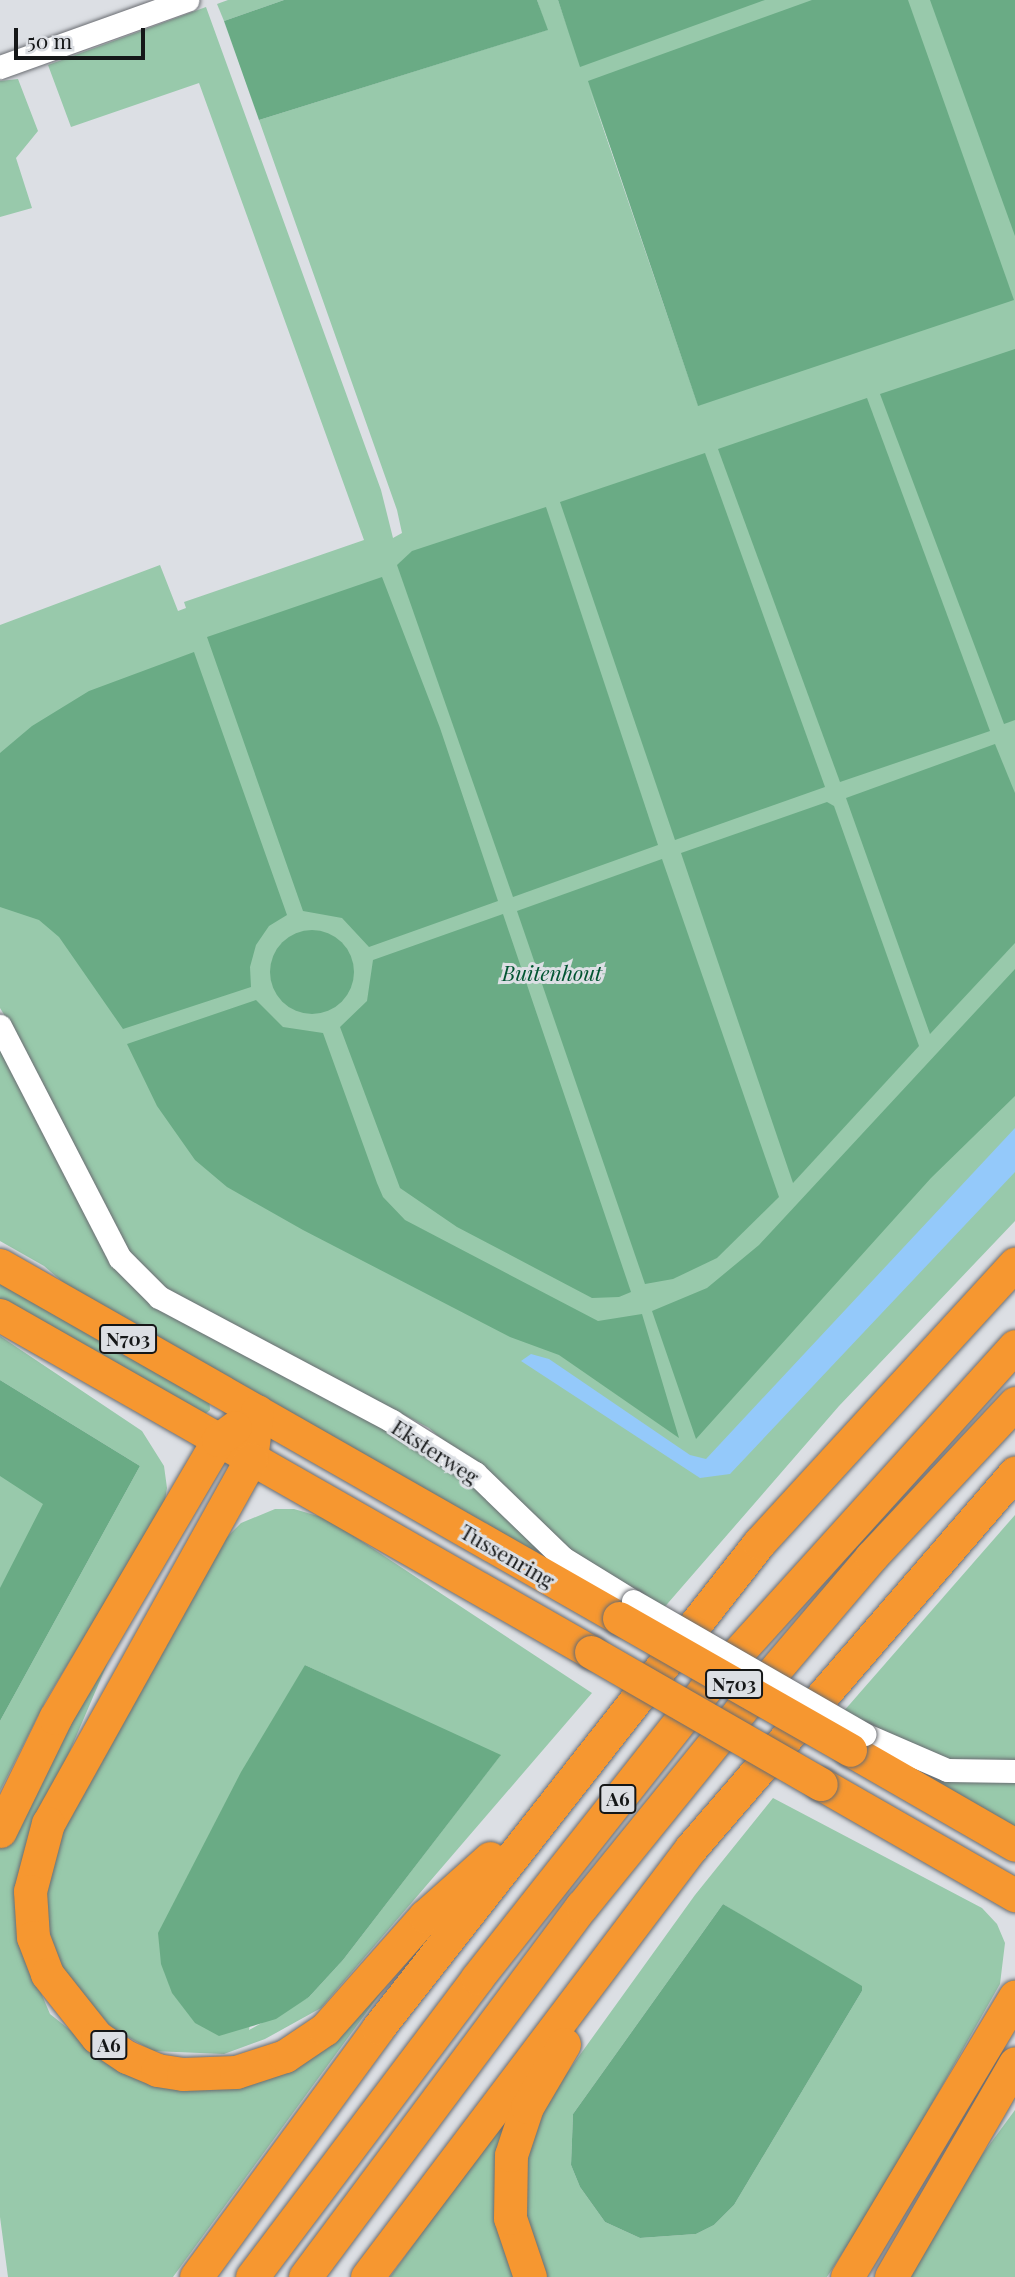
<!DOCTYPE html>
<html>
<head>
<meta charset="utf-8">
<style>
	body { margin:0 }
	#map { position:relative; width:1015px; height:2277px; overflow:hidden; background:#dcdfe4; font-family:"Playfair Display",serif }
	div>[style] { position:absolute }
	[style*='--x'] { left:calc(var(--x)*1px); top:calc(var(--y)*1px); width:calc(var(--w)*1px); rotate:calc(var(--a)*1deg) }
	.green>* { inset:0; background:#98c9ab }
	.forest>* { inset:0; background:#6aab85 }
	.round { border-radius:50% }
	.water>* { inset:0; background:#94c9fa }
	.roads { filter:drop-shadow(0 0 2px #696c71) drop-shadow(0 0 2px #696c71) }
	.minor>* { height:23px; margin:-11.5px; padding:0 11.5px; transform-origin:11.5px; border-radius:11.5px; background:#fff }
	.highway>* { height:33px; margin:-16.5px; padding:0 16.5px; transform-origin:16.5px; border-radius:16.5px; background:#f69730 }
	.bridges { filter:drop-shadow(0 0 2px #696c71) drop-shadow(0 0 2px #696c71) }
	.minor-bridge>* { height:23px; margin:-11.5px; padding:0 11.5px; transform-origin:11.5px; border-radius:11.5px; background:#fff }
	.highway-bridge>* { height:33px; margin:-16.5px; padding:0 16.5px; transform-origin:16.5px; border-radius:16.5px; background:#f69730 }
	span { translate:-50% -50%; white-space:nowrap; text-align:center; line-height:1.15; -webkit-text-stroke:6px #dcdfe4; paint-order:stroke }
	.shield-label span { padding:2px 5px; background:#dcdfe4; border:2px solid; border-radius:5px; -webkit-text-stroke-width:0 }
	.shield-label { font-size:19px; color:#151718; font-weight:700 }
	.park-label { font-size:21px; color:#005431; font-style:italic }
	.street-label { font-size:21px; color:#151718 }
	.scale { position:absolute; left:14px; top:28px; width:131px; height:32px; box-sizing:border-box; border:4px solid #151718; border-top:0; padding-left:9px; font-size:21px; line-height:24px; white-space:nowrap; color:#151718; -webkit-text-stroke:5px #dcdfe4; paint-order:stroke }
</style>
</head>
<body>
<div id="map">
	<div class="green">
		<i style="clip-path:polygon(228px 0,284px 0,224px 21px,217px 4px)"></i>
		<i style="clip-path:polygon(evenodd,537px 0,558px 0,581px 66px,562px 0,1015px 0,1015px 1221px,839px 1406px,662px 1610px,565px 1549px,429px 1428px,170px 1291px,128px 1253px,25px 1049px,0 1008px,0 625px,160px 565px,178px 611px,186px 608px,184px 602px,364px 540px,199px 83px,71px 127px,48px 65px,206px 7px,381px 490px,393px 538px,402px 533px,397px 510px,259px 120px,547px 30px,537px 0,589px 87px,702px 404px,698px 405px,589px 87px)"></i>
		<i style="clip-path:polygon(18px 79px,38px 131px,16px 158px,32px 208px,0 217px,0 81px)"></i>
		<i style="clip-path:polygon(0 1043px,121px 1270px,399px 1432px,477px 1486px,569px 1573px,84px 1300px,44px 1266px,0 1241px)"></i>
		<i style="clip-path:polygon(0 1278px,209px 1398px,210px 1410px,204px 1415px,0 1307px)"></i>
		<i style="clip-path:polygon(0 1336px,142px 1431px,164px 1466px,167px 1488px,164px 1506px,46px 1700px,0 1791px,0 1721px,140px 1466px,0 1380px)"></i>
		<i style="clip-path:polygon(0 1420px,84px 1474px,0 1617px)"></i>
		<i style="clip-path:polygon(evenodd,275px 1509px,294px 1509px,328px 1519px,592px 1693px,321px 2008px,265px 2039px,224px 2054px,153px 2051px,112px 2028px,53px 1960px,46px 1901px,49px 1868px,63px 1825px,226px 1538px,241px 1523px,275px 1509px,305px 1665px,500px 1756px,343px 1960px,309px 1997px,249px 2030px,305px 1665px)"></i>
		<i style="clip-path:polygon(1015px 1515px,1015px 1764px,930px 1758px,843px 1712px)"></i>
		<i style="clip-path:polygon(108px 1662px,51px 1795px,36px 1981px,50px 2014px,105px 2058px,208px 2088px,385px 1987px,173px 2277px,8px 2277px,0 2217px,0 1841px)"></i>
		<i style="clip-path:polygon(909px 1767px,975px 1782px,1015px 1780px,1015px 1831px)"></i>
		<i style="clip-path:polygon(evenodd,773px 1798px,982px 1908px,997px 1924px,1005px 1943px,1000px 1984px,883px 2190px,827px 2277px,546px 2277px,528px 2238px,522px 2201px,525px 2156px,546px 2102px,695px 1895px,773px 1798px,723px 1904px,862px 1991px,734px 2205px,714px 2225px,696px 2234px,640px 2238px,605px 2222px,580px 2187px,571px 2165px,573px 2114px,723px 1904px)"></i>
		<i style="clip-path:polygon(516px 2104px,520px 2277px,390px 2277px,452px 2191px)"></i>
		<i style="clip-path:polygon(1015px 2110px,1015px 2277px,906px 2277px,976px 2163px)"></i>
	</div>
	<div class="forest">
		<i style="clip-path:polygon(284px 0,537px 0,548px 30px,259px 120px,224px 21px)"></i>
		<i style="clip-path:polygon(558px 0,765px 0,580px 67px)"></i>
		<i style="clip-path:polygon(812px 0,908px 0,1014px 300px,698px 406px,588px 81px)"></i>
		<i style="clip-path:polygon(930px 0,1015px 0,1015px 236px,962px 89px)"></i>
		<i style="clip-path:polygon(1015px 349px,1015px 720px,1004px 724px,880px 394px)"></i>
		<i style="clip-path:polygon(867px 398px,990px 731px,840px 782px,718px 449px)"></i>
		<i style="clip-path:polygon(705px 453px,825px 787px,675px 840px,560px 502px)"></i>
		<i style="clip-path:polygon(546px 507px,658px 845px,513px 897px,397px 565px,412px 551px)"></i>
		<i style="clip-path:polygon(382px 577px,440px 728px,498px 901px,369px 947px,342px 918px,303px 911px,207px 637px)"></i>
		<i style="clip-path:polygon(194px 652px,287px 915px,269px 926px,256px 945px,250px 967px,251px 987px,123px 1029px,59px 937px,39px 920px,0 907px,0 753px,32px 726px,89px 691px)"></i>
		<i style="clip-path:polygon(995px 744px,1015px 793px,1015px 943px,930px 1034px,846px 798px)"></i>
		<i style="clip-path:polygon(827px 802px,834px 806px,919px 1046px,793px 1183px,681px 853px)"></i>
		<i style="clip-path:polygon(662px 859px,779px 1197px,717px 1258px,673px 1279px,645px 1284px,517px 911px)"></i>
		<i style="clip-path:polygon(503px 914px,631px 1292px,619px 1297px,592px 1298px,457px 1227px,400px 1188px,340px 1027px,367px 1001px,373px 960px)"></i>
		<i class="round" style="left:270px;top:930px;width:84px;height:84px"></i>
		<i style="clip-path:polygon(1015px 969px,1015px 1096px,931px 1178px,696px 1439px,652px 1311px,707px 1288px,759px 1245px)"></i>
		<i style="clip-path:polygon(256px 1000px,283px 1027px,323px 1033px,377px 1183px,383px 1197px,405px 1220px,598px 1321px,642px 1314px,679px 1438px,559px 1355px,510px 1337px,303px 1230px,227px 1187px,195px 1160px,157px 1106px,127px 1044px)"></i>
		<i style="clip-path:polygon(0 1380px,140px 1466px,0 1721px,0 1588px,43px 1504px,0 1476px)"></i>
		<i style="clip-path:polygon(305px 1665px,501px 1755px,343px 1960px,309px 1997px,276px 2019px,219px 2036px,195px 2023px,172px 1993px,161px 1964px,158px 1933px,241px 1772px)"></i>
		<i style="clip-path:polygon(723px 1904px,862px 1986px,862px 1991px,734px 2205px,714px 2225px,696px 2234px,640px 2238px,605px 2222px,580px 2187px,571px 2165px,573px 2114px)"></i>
	</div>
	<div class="water">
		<i style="clip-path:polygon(1015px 1128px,1015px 1172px,730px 1474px,700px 1478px,521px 1361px,531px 1354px,549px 1359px,690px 1455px,706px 1459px)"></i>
	</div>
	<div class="roads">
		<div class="minor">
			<i style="--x:0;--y:67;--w:199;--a:-19.7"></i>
			<i style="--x:0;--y:1026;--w:261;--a:62.7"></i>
			<i style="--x:120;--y:1258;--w:55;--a:45"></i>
			<i style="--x:159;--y:1297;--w:264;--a:28"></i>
			<i style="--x:392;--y:1421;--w:98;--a:32.1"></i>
			<i style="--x:475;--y:1473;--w:122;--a:44"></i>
			<i style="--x:563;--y:1558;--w:82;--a:31.6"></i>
			<i style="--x:864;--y:1734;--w:90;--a:23.4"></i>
			<i style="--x:947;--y:1770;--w:68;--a:0.8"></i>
		</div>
		<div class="highway">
			<i style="--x:0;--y:1265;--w:713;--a:29.7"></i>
			<i style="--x:0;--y:1315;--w:680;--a:29.69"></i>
			<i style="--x:257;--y:1411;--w:48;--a:97.1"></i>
			<i style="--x:251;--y:1459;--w:417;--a:119.1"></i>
			<i style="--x:48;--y:1823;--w:70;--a:104.8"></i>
			<i style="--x:30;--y:1891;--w:46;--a:86.3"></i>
			<i style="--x:33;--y:1937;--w:40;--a:69"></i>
			<i style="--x:47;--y:1974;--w:80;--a:51.6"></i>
			<i style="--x:97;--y:2037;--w:36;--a:34"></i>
			<i style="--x:127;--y:2057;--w:33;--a:23"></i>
			<i style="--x:157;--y:2070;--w:26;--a:9"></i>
			<i style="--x:183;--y:2074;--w:53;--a:-2.2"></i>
			<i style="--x:236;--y:2072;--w:52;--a:-18.1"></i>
			<i style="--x:285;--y:2056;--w:48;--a:-34"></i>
			<i style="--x:325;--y:2029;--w:151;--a:-48.5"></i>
			<i style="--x:425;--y:1916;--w:87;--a:-41.7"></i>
			<i style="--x:850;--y:1750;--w:190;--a:29.9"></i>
			<i style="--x:821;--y:1784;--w:224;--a:29.8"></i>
			<i style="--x:0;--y:1831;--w:126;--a:-64"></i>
			<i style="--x:55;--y:1718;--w:322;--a:-59.6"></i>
			<i style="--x:218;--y:1440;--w:21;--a:-37"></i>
			<i style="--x:196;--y:2277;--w:308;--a:-53.8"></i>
			<i style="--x:378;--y:2028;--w:617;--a:-51.85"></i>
			<i style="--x:759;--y:1543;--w:379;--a:-47.5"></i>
			<i style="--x:252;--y:2277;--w:374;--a:-53"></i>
			<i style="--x:477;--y:1978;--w:368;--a:-51.7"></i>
			<i style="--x:705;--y:1689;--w:462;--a:-47.9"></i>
			<i style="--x:305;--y:2277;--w:463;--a:-53.3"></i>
			<i style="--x:582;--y:1906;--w:251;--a:-51"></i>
			<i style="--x:740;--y:1711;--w:202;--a:-49.6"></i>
			<i style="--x:871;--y:1557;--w:211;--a:-46.9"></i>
			<i style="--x:367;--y:2277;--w:538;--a:-52.94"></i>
			<i style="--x:691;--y:1848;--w:496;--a:-49.2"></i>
			<i style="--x:530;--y:2277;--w:62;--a:-108.7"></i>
			<i style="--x:510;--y:2218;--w:63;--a:-89.1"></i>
			<i style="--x:511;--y:2155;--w:51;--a:-71.6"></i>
			<i style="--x:527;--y:2107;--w:73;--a:-59.6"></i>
			<i style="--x:847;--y:2277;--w:327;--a:-59.1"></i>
			<i style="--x:891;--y:2277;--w:247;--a:-59.9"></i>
		</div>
	</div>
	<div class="bridges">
		<div class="minor-bridge">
			<i style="--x:633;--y:1601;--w:267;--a:29.9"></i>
		</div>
		<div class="highway-bridge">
			<i style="--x:619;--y:1618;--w:266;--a:29.7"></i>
			<i style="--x:591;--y:1652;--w:265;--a:29.9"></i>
		</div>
	</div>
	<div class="shield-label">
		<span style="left:128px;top:1339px">N703</span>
		<span style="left:734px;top:1684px">N703</span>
		<span style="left:618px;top:1799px">A6</span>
		<span style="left:109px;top:2045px">A6</span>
	</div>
	<div class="park-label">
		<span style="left:552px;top:972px">Buitenhout</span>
	</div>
	<div class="street-label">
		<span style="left:436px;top:1451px;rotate:33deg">Eksterweg</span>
		<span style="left:508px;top:1555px;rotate:30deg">Tussenring</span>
	</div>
	<div class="scale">50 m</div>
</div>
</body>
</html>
